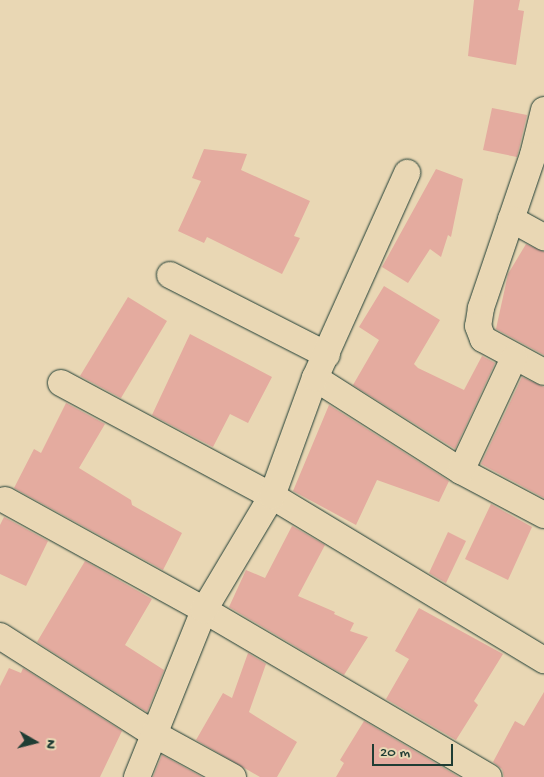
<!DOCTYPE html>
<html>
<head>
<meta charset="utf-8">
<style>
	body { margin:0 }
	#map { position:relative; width:544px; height:777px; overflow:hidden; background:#e9d7b4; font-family:"Gochi Hand",sans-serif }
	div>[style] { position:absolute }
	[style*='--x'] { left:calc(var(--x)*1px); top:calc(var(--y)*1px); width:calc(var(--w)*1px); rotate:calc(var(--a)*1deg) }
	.building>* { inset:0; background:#e4ab9f }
	.roads { filter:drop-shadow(0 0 1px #1f3d34) drop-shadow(0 0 1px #1f3d34) }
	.street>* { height:26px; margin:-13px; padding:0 13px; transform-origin:13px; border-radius:13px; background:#e9d7b4 }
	span { translate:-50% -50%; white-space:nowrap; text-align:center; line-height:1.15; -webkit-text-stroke:5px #e9d7b4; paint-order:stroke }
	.north { position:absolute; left:10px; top:717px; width:50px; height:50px; -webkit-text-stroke:4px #e9d7b4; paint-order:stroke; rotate:98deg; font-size:14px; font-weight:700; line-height:20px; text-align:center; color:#1f3d34 }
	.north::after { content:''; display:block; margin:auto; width:18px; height:22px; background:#1f3d34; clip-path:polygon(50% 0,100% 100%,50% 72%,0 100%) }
	.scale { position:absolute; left:372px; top:744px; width:81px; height:22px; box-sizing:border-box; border:2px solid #1f3d34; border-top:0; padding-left:6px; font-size:15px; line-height:18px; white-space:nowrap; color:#1f3d34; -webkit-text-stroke:4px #e9d7b4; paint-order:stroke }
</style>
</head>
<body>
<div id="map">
	<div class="building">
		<i style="clip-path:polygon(474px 0,520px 0,518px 10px,524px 11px,516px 65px,468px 56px)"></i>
		<i style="clip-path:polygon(492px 108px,527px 115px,517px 157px,483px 150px)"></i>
		<i style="clip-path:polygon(204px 149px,247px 154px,241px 170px,310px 201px,294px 236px,300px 238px,282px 274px,207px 237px,204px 243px,178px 231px,201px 181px,192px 178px)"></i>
		<i style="clip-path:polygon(436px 169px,463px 179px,451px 237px,448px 235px,441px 257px,430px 249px,408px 283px,382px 267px)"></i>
		<i style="clip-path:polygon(526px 244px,544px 252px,544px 355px,496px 329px,508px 274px)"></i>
		<i style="clip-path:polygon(384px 286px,440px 320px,414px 364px,418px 368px,464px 390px,482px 356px,495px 363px,455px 449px,353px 385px,379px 340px,359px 327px)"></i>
		<i style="clip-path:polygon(128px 297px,167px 321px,121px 398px,80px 376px)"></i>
		<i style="clip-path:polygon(190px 334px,272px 377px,248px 423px,230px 414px,213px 447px,152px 415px)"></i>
		<i style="clip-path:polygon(522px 377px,544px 387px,544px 498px,481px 464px)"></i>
		<i style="clip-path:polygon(66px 403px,105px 424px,79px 468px,131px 500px,132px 505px,182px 533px,163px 570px,14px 488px,34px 449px,41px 453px)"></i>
		<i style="clip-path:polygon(329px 405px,449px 481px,439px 502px,377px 480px,356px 525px,293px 491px)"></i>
		<i style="clip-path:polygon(491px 504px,532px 527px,508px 580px,465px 559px)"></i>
		<i style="clip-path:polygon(4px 517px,48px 541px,26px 586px,0 574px,0 525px)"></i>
		<i style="clip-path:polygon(292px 526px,325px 545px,298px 596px,335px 612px,334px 614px,354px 623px,350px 631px,368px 637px,344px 675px,229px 607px,246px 570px,265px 578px)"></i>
		<i style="clip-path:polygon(448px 532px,466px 541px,446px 583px,429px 573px)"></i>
		<i style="clip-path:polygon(85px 561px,152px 599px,125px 645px,164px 670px,147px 712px,37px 642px)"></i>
		<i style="clip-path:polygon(419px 608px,503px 654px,474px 701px,478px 705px,456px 740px,386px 699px,409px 659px,395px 651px)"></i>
		<i style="clip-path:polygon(248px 653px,266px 664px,249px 712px,297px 742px,277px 777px,260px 777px,196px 740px,223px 693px,232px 698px)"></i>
		<i style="clip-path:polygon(9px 668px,21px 673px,23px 668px,122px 731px,100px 777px,0 777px,0 686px)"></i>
		<i style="clip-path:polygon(544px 692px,544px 777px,504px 777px,502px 769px,493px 762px,515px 721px,524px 726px)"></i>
		<i style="clip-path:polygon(364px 721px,459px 777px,336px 777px,344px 763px,340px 760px)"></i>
		<i style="clip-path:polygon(162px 755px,202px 777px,153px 777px)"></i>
	</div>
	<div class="roads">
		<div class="street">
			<i style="--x:544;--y:110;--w:46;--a:103.7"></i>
			<i style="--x:533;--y:155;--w:162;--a:108.8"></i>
			<i style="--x:481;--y:308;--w:18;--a:99"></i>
			<i style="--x:478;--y:326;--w:14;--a:69"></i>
			<i style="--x:483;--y:339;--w:69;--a:28.4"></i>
			<i style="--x:511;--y:219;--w:38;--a:29"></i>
			<i style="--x:170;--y:275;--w:176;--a:27"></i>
			<i style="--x:315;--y:378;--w:173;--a:32.5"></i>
			<i style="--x:461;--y:471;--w:94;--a:27.9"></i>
			<i style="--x:61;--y:383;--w:239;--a:28.2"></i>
			<i style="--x:272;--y:496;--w:318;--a:31.1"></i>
			<i style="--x:461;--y:471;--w:125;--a:-64.9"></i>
			<i style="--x:5;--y:500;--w:227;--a:28.9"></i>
			<i style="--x:204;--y:610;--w:330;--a:30.4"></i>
			<i style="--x:0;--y:636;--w:183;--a:32.5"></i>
			<i style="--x:154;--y:734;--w:90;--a:28.6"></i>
			<i style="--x:137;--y:777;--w:180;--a:-68.1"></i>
			<i style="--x:204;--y:610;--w:133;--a:-59.2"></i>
			<i style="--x:272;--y:496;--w:126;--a:-70"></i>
			<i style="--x:315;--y:378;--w:225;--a:-65.8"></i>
		</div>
	</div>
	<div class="north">N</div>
	<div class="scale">20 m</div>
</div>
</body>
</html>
